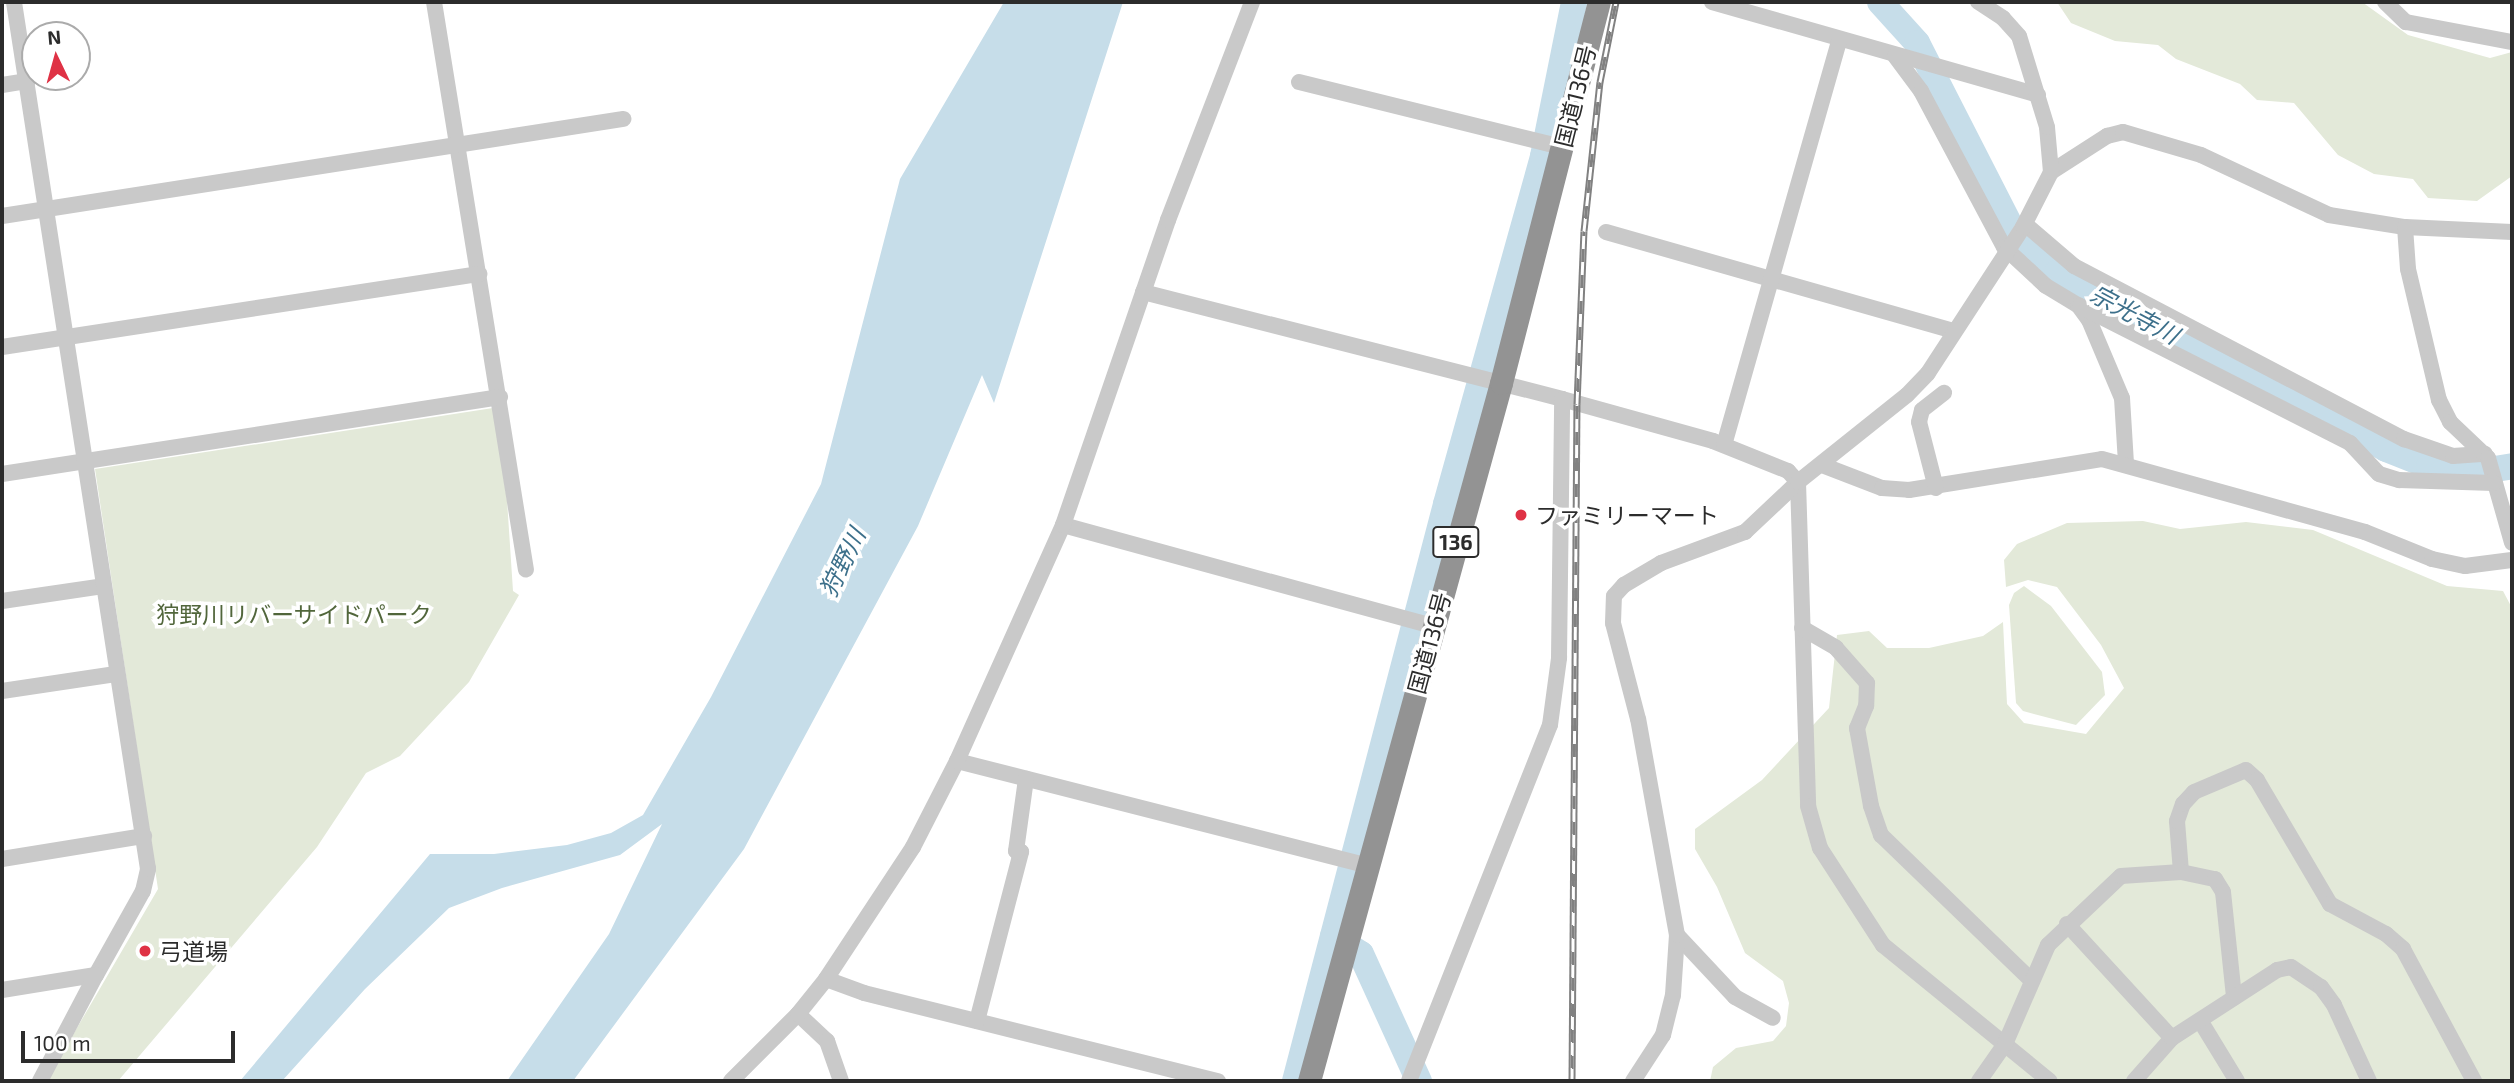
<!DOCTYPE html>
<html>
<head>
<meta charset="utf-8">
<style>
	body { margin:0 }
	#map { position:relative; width:2514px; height:1083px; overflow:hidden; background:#fff; font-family:"Exo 2","Noto Sans JP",sans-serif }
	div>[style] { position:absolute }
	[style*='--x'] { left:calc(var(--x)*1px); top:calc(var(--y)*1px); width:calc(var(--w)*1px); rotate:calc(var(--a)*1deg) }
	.green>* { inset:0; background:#e3e9d9 }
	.water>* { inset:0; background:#c6dde9 }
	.river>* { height:26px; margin:-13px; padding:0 13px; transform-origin:13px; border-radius:13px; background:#c6dde9 }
	.minor>* { height:16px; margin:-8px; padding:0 8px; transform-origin:8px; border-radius:8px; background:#c9c9c9 }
	.highway>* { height:23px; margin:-11.5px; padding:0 11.5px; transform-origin:11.5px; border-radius:11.5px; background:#939393 }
	.rail>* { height:7px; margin-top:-3.5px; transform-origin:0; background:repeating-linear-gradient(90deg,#fff 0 13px,#818181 0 26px); box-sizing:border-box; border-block:2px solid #818181 }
	.dots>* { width:19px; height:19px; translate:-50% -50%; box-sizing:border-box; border:4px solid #fff; border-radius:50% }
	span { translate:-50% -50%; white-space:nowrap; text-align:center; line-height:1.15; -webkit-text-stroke:7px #fff; paint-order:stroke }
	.shield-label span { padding:2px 5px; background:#fff; border:2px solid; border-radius:5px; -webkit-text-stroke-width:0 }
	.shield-label { font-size:21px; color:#2c2c2c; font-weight:700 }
	.street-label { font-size:23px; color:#2c2c2c }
	.poi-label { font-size:23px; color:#2c2c2c }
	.left { translate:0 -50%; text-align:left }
	.park-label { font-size:23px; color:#51663b }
	.water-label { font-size:24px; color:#3d708b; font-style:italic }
	.frame { position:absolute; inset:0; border:4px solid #2c2c2c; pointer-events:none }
	.north { position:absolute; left:21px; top:21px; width:70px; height:70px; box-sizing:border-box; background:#fff; border:2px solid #ababab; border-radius:50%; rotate:355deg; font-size:19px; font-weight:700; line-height:28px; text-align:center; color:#2c2c2c }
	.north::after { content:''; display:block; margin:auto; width:24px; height:32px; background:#df3245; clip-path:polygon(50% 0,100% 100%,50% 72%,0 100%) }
	.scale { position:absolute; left:21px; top:1031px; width:214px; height:32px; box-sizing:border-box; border:4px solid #2c2c2c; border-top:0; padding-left:9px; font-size:21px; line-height:24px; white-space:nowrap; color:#2c2c2c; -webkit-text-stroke:5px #fff; paint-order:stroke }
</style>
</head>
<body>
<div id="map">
	<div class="green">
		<i style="clip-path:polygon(2057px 2px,2362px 2px,2408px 35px,2490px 58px,2512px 52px,2512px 176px,2477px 201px,2428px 198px,2413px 179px,2374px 174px,2338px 155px,2294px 103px,2257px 100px,2240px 84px,2176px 59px,2158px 45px,2115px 41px,2071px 23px)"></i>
		<i style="clip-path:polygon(493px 408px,507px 500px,513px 591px,519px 595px,469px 682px,400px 756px,366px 773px,317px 847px,118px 1081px,46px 1081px,158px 889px,95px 469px)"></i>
		<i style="clip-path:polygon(2143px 521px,2180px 529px,2246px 522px,2313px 530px,2447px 586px,2503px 591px,2512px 608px,2512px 1081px,1710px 1081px,1713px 1067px,1736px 1048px,1773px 1041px,1786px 1026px,1789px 1003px,1783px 981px,1745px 953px,1717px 887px,1695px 849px,1695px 829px,1762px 780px,1829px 708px,1837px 635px,1869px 631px,1887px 648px,1929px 648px,1983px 636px,2003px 622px,2007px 704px,2024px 723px,2086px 734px,2124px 688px,2101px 645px,2057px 587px,2028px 580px,2006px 587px,2004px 560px,2017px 544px,2067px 523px)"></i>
		<i style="clip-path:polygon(2024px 586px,2051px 606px,2102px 672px,2105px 695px,2076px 725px,2023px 711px,2016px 703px,2009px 605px,2014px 593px)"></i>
	</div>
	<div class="water">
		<i style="clip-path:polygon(1004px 2px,1123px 2px,994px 403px,982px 375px,918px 526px,744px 849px,573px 1081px,507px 1081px,609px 934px,662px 824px,620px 855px,502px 888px,449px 908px,365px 989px,282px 1081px,240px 1081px,430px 854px,494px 854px,567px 845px,611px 833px,643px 815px,711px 697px,821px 484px,900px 179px)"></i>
	</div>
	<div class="river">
		<i style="--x:1880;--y:2;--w:55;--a:47.9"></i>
		<i style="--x:1917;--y:43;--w:211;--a:62.9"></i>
		<i style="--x:2013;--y:231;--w:61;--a:43.7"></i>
		<i style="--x:2057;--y:273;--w:373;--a:28.1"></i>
		<i style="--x:2386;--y:449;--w:46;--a:21.6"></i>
		<i style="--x:2429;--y:466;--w:47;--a:7.3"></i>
		<i style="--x:2476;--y:472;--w:36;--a:-9"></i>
		<i style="--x:1333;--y:936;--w:33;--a:33"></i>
		<i style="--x:1361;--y:954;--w:140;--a:65.5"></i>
		<i style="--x:1295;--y:1081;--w:596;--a:-75.33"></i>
		<i style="--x:1446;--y:504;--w:361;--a:-74.4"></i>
		<i style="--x:1543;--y:156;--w:157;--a:-78.6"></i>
	</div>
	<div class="minor">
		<i style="--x:434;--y:2;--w:575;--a:80.8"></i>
		<i style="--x:1712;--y:2;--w:339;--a:15.9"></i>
		<i style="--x:2385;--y:2;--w:29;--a:44"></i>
		<i style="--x:2406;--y:22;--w:108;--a:10.7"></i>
		<i style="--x:1895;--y:56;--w:44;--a:53.4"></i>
		<i style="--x:1921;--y:91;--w:177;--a:62"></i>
		<i style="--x:2004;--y:247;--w:57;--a:42.9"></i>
		<i style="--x:2046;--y:286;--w:37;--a:31"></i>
		<i style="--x:2078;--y:305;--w:19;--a:54"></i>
		<i style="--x:2089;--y:320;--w:85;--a:67.1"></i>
		<i style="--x:2122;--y:398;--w:66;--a:86.5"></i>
		<i style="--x:1299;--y:82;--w:270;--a:13.9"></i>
		<i style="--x:2;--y:85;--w:26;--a:-9"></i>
		<i style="--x:2051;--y:172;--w:67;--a:-32.7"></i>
		<i style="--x:2107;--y:136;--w:16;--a:-14"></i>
		<i style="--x:2123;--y:132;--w:81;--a:16.4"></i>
		<i style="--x:2201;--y:155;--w:141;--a:25.1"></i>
		<i style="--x:2329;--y:215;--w:77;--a:9"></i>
		<i style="--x:2405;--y:227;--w:107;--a:2.7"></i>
		<i style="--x:2;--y:216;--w:629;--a:-8.88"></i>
		<i style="--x:2025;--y:224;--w:65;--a:40.6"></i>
		<i style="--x:2074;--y:266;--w:373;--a:27.7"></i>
		<i style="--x:2404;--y:439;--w:52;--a:19.1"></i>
		<i style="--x:2453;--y:456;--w:32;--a:-4"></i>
		<i style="--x:2405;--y:227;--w:42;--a:85.9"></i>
		<i style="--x:2408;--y:269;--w:135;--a:76.7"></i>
		<i style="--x:2439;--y:400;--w:25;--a:63"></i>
		<i style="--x:2450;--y:422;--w:52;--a:43.5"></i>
		<i style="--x:2488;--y:458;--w:88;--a:74.2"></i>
		<i style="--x:1606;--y:232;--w:362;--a:15.9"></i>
		<i style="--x:1143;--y:292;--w:432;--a:14.3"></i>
		<i style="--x:1562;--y:399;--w:157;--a:15.5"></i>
		<i style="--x:1713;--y:441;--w:81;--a:21.8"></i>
		<i style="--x:1788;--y:471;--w:15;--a:48"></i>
		<i style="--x:1798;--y:482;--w:324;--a:88.2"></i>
		<i style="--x:1808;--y:806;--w:44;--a:74.1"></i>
		<i style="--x:1820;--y:848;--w:116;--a:57"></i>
		<i style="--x:1883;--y:945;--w:215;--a:39.2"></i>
		<i style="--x:2080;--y:306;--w:303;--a:26.9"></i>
		<i style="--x:2350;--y:443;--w:42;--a:46.9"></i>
		<i style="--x:2379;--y:474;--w:21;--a:17"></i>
		<i style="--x:2399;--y:480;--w:95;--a:1.8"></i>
		<i style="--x:2;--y:347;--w:483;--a:-8.7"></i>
		<i style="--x:1724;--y:445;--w:422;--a:-74.1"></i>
		<i style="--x:1822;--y:465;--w:64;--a:21"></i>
		<i style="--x:1882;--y:488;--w:27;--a:4"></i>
		<i style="--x:1909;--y:490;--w:195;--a:-9.1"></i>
		<i style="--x:2102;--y:459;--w:273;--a:15.5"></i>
		<i style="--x:2365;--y:532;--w:72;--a:21.9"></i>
		<i style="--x:2432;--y:559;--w:34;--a:12"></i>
		<i style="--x:2465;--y:566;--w:47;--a:-7.3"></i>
		<i style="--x:2;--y:474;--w:504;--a:-8.79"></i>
		<i style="--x:1936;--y:488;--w:68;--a:-104.4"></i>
		<i style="--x:1919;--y:422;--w:12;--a:-76"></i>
		<i style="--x:1922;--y:410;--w:28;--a:-38"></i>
		<i style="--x:1063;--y:525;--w:384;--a:15.3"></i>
		<i style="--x:2;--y:601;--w:102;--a:-8.4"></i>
		<i style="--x:1802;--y:628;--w:39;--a:30"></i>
		<i style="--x:1836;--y:648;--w:47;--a:48.5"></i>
		<i style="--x:1867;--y:683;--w:23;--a:92"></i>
		<i style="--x:1866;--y:706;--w:24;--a:112"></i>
		<i style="--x:1857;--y:728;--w:79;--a:79.8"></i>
		<i style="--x:1871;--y:806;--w:31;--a:71"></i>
		<i style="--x:1881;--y:835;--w:210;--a:44"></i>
		<i style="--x:2;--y:691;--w:115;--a:-8.5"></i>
		<i style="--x:957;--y:761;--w:425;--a:14.3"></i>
		<i style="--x:2;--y:859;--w:144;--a:-9.2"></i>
		<i style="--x:2181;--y:872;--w:51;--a:-94.5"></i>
		<i style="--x:2177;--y:821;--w:18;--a:-71"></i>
		<i style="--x:2183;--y:804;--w:16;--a:-47"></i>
		<i style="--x:2194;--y:792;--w:56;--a:-22.9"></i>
		<i style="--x:2246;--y:770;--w:15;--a:42"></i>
		<i style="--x:2257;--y:780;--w:144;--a:59.5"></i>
		<i style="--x:2330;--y:904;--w:64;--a:28.2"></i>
		<i style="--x:2386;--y:934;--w:23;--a:41"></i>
		<i style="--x:2403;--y:949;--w:150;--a:61.7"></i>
		<i style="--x:2067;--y:924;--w:155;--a:47.4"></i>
		<i style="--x:1677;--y:935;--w:85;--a:46.9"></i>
		<i style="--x:1735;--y:997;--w:43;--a:28.9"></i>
		<i style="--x:826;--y:979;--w:40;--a:20.2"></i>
		<i style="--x:864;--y:993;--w:365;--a:14"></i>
		<i style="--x:2;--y:990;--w:95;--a:-9.1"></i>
		<i style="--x:96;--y:975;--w:96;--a:-60.8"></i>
		<i style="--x:143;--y:891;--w:23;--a:-77"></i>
		<i style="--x:148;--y:869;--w:877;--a:-98.79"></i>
		<i style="--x:798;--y:1014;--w:40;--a:43"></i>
		<i style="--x:827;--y:1041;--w:42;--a:70.7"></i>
		<i style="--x:977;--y:1021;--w:175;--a:-75.4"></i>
		<i style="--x:1021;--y:852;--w:5;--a:-169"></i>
		<i style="--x:1016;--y:851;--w:73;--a:-82.1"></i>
		<i style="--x:2201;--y:1022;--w:69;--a:58.6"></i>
		<i style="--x:40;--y:1081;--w:120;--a:-62.2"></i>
		<i style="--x:731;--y:1081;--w:95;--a:-45"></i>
		<i style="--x:798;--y:1014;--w:45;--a:-51.3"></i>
		<i style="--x:826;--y:979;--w:158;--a:-56.6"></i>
		<i style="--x:913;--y:847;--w:97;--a:-62.9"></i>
		<i style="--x:957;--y:761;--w:259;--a:-65.8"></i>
		<i style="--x:1063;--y:525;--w:323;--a:-71"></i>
		<i style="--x:1168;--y:220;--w:234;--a:-68.9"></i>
		<i style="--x:1409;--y:1081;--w:383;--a:-68.4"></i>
		<i style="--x:1550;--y:725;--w:68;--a:-82.3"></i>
		<i style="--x:1559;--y:658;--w:259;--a:-89.3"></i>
		<i style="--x:1633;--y:1081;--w:55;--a:-56.9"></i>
		<i style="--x:1663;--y:1035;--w:41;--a:-76"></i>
		<i style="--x:1673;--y:995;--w:60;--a:-86.2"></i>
		<i style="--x:1677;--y:935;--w:219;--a:-100.2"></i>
		<i style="--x:1638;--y:719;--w:99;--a:-104.6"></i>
		<i style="--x:1613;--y:623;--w:27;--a:-88"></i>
		<i style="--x:1614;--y:596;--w:15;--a:-48"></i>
		<i style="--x:1624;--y:585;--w:43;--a:-30.7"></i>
		<i style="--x:1661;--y:563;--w:90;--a:-20.3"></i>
		<i style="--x:1745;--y:532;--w:73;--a:-43.3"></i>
		<i style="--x:1798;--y:482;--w:139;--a:-38.6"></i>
		<i style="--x:1907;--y:395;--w:30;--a:-46"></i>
		<i style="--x:1928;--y:373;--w:174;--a:-56.9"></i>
		<i style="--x:2023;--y:227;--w:62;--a:-63"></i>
		<i style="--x:2051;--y:172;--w:45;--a:-95.1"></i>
		<i style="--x:2047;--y:127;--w:95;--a:-107.1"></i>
		<i style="--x:2019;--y:36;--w:24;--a:-132"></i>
		<i style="--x:2003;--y:18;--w:30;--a:-147"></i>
		<i style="--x:1979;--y:1081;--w:45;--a:-54.9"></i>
		<i style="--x:2005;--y:1044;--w:108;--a:-66.5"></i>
		<i style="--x:2048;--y:945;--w:100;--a:-43.4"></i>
		<i style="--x:2121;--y:876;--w:60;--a:-3.8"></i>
		<i style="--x:2181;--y:872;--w:35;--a:12"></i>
		<i style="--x:2215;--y:879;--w:15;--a:58"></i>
		<i style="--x:2223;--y:892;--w:106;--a:84"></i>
		<i style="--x:2134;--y:1081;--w:57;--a:-48.5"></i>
		<i style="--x:2172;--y:1038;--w:125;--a:-32.9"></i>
		<i style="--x:2277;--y:970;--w:14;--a:-12"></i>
		<i style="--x:2291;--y:967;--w:36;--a:34"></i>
		<i style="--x:2321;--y:987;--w:22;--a:54"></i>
		<i style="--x:2334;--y:1005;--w:84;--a:65.3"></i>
	</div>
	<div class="highway">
		<i style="--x:1309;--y:1081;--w:724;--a:-74.62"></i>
		<i style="--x:1501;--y:383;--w:393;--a:-75.6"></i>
	</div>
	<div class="rail">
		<i style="--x:1572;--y:1081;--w:677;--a:-89.58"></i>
		<i style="--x:1577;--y:404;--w:173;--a:-87.7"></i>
		<i style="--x:1584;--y:231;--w:150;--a:-83.9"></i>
		<i style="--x:1600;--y:82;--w:82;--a:-78.7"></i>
	</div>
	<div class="dots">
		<i style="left:1521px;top:515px;background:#df3245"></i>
		<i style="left:145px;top:951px;background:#df3245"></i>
	</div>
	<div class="shield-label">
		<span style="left:1456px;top:542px">136</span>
	</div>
	<div class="street-label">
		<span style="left:1575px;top:96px;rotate:-76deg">国道136号</span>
		<span style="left:1429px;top:643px;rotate:-75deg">国道136号</span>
	</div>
	<div class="poi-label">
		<span class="left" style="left:1535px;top:515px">ファミリーマート</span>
		<span class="left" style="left:159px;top:951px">弓道場</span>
	</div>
	<div class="park-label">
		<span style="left:294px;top:614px">狩野川リバーサイドパーク</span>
	</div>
	<div class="water-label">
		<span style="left:2135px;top:314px;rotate:28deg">宗光寺川</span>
		<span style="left:842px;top:562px;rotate:-64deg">狩野川</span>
	</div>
	<div class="frame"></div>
	<div class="north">N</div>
	<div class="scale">100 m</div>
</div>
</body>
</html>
